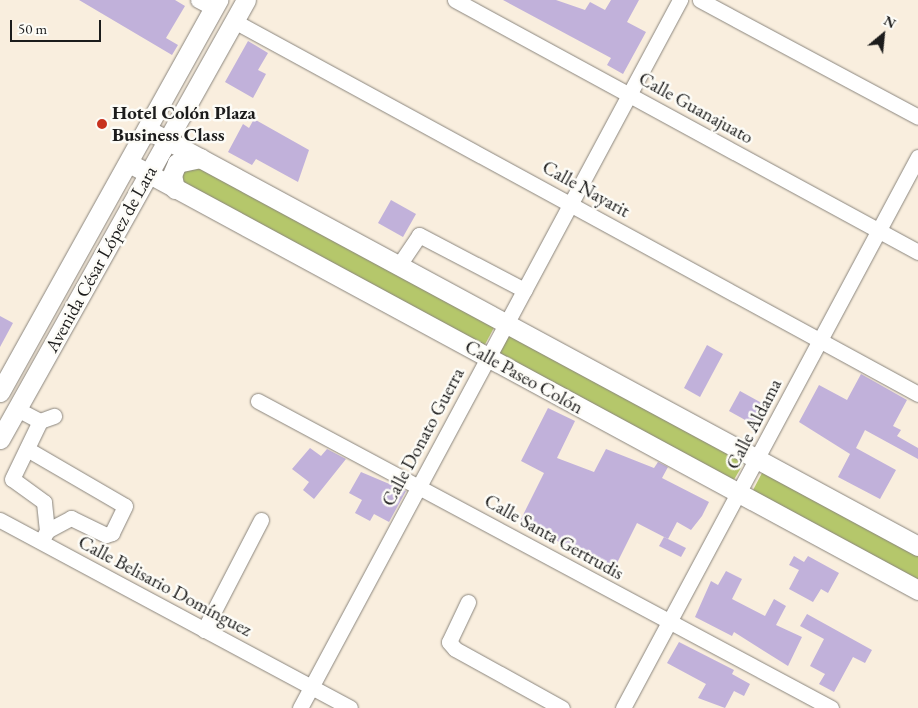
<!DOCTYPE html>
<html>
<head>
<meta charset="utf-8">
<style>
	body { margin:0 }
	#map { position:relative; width:918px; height:708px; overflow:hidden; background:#f9eede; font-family:"EB Garamond",serif }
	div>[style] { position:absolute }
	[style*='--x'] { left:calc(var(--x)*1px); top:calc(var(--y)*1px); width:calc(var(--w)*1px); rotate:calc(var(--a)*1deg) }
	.green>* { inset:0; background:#b5c76b }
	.building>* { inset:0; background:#c1b1da }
	.roads { filter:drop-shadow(0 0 1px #8a857d) drop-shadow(0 0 1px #8a857d) }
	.minor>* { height:15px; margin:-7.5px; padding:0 7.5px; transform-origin:7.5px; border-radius:7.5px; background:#fff }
	.major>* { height:19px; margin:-9.5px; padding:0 9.5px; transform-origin:9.5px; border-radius:9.5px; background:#fff }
	.dots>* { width:14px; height:14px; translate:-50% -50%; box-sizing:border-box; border:2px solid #fdfcf7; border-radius:50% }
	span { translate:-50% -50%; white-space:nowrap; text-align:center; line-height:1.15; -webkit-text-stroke:5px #fdfcf7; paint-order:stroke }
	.street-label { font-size:19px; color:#1c1c1c }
	.poi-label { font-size:19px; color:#1c1c1c; font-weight:700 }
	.left { translate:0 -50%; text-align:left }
	.north { position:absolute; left:858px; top:10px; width:50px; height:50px; -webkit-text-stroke:4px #fdfcf7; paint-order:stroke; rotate:28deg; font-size:14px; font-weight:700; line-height:20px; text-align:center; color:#1c1c1c }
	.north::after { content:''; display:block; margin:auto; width:18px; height:22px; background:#1c1c1c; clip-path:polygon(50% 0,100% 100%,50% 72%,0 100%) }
	.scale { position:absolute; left:10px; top:20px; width:91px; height:22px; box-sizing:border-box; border:2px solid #1c1c1c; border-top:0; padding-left:6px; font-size:15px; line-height:18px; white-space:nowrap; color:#1c1c1c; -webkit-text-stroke:4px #fdfcf7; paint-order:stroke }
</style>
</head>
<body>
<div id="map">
	<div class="green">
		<i style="clip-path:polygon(185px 162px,208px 166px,496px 324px,482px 350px,192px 194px,177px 177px)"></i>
		<i style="clip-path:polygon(508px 330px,745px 461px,732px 483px,493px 356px)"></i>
		<i style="clip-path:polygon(763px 471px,918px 552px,918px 581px,751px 494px)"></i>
	</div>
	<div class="building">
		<i style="clip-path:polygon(79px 0,175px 0,185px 6px,166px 38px,178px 45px,172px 55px)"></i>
		<i style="clip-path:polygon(503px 0,556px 0,585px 10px,590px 2px,605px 10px,611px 0,639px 0,627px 22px,646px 32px,623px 74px,607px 65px,611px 58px)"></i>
		<i style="clip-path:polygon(248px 41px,268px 53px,258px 70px,266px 74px,253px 98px,225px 82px)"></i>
		<i style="clip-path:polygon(254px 119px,309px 150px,298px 182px,256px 159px,252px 165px,228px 152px,243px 124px,249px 128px)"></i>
		<i style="clip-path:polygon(391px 200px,416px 214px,403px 237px,378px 223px)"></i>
		<i style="clip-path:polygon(0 316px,13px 323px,0 347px)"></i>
		<i style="clip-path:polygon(707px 345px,723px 354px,700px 397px,684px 388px)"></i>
		<i style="clip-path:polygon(861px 374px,907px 400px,893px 426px,901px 430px,897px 436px,918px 448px,918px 459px,865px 430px,856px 448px,896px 470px,880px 499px,838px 477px,850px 454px,799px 422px,819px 385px,847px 400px)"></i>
		<i style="clip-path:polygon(740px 391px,767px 406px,756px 426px,729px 411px)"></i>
		<i style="clip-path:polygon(548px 408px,575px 421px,557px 458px,594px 472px,606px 449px,654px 468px,658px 462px,668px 467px,662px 478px,709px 502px,702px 516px,691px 530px,677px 522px,668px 539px,637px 523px,613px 571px,520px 521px,544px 473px,521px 461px)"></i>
		<i style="clip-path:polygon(310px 448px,321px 456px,327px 449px,346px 459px,314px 499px,303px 490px,309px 482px,292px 469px)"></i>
		<i style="clip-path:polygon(361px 472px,406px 491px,389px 522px,374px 514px,370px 521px,355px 513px,362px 500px,349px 493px)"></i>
		<i style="clip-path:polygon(664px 537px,686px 548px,681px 557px,659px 546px)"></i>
		<i style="clip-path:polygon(794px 556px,804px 562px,808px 556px,839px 573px,828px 593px,821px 589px,813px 602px,789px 589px,799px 570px,789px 565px)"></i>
		<i style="clip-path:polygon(726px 571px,742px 579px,732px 599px,765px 616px,774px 599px,786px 606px,776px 625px,802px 637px,788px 666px,734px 632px,732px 636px,695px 617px,711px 581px,718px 585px)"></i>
		<i style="clip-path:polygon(807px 614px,872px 650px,865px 663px,853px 657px,834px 692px,819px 684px,825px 674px,810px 666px,824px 639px,800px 626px)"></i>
		<i style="clip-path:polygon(679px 642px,734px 670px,732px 674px,750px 684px,744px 696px,734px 691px,725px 708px,698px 698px,706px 684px,667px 663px)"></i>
	</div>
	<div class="roads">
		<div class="minor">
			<i style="--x:198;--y:0;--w:17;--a:28"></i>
			<i style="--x:455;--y:0;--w:527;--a:28.56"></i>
			<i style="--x:700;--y:0;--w:247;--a:28.2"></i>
			<i style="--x:234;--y:21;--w:779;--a:28.6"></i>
			<i style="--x:399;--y:265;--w:36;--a:-56"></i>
			<i style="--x:419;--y:235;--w:119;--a:27.6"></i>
			<i style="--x:258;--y:401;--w:650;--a:28.18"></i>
			<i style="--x:17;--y:409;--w:26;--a:28"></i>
			<i style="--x:27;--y:449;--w:113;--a:30.2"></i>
			<i style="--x:125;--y:506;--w:30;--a:116"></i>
			<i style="--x:112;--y:533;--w:6;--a:162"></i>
			<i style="--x:106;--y:535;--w:39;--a:-154"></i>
			<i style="--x:71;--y:518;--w:27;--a:152"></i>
			<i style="--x:0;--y:520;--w:397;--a:28.2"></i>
			<i style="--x:43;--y:538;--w:8;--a:-60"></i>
			<i style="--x:47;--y:531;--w:29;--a:-96"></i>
			<i style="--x:44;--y:502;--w:39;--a:-144"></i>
			<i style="--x:12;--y:479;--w:64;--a:-64.2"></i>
			<i style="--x:40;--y:421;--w:15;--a:-20"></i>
			<i style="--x:468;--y:602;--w:44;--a:115.4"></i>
			<i style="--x:449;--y:642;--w:9;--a:49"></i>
			<i style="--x:455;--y:649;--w:122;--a:28.9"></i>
			<i style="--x:204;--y:630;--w:124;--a:-62.6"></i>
			<i style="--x:300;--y:708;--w:804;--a:-61.78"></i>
			<i style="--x:623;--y:708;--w:625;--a:-61.84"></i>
		</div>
		<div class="major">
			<i style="--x:148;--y:130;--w:875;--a:28.38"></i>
			<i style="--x:129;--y:163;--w:897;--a:28.42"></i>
			<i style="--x:175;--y:189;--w:14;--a:-102"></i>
			<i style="--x:172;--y:175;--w:13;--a:-67"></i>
			<i style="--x:177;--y:163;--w:24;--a:-12"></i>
			<i style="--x:0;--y:392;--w:449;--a:-60.9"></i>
			<i style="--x:0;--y:439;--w:503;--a:-60.74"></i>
		</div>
	</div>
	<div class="dots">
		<i style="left:102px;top:124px;background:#c8321e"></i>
	</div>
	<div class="street-label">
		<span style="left:696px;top:108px;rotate:29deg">Calle Guanajuato</span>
		<span style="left:586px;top:189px;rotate:29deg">Calle Nayarit</span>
		<span style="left:101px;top:259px;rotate:-61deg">Avenida César López de Lara</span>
		<span style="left:524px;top:377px;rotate:29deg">Calle Paseo Colón</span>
		<span style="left:754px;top:424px;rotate:-63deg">Calle Aldama</span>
		<span style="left:423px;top:437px;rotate:-62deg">Calle Donato Guerra</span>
		<span style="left:554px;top:537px;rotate:29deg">Calle Santa Gertrudis</span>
		<span style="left:165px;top:586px;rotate:28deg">Calle Belisario Domínguez</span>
	</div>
	<div class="poi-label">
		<span class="left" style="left:112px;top:124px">Hotel Colón Plaza<br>Business Class</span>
	</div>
	<div class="north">N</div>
	<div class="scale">50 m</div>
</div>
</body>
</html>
